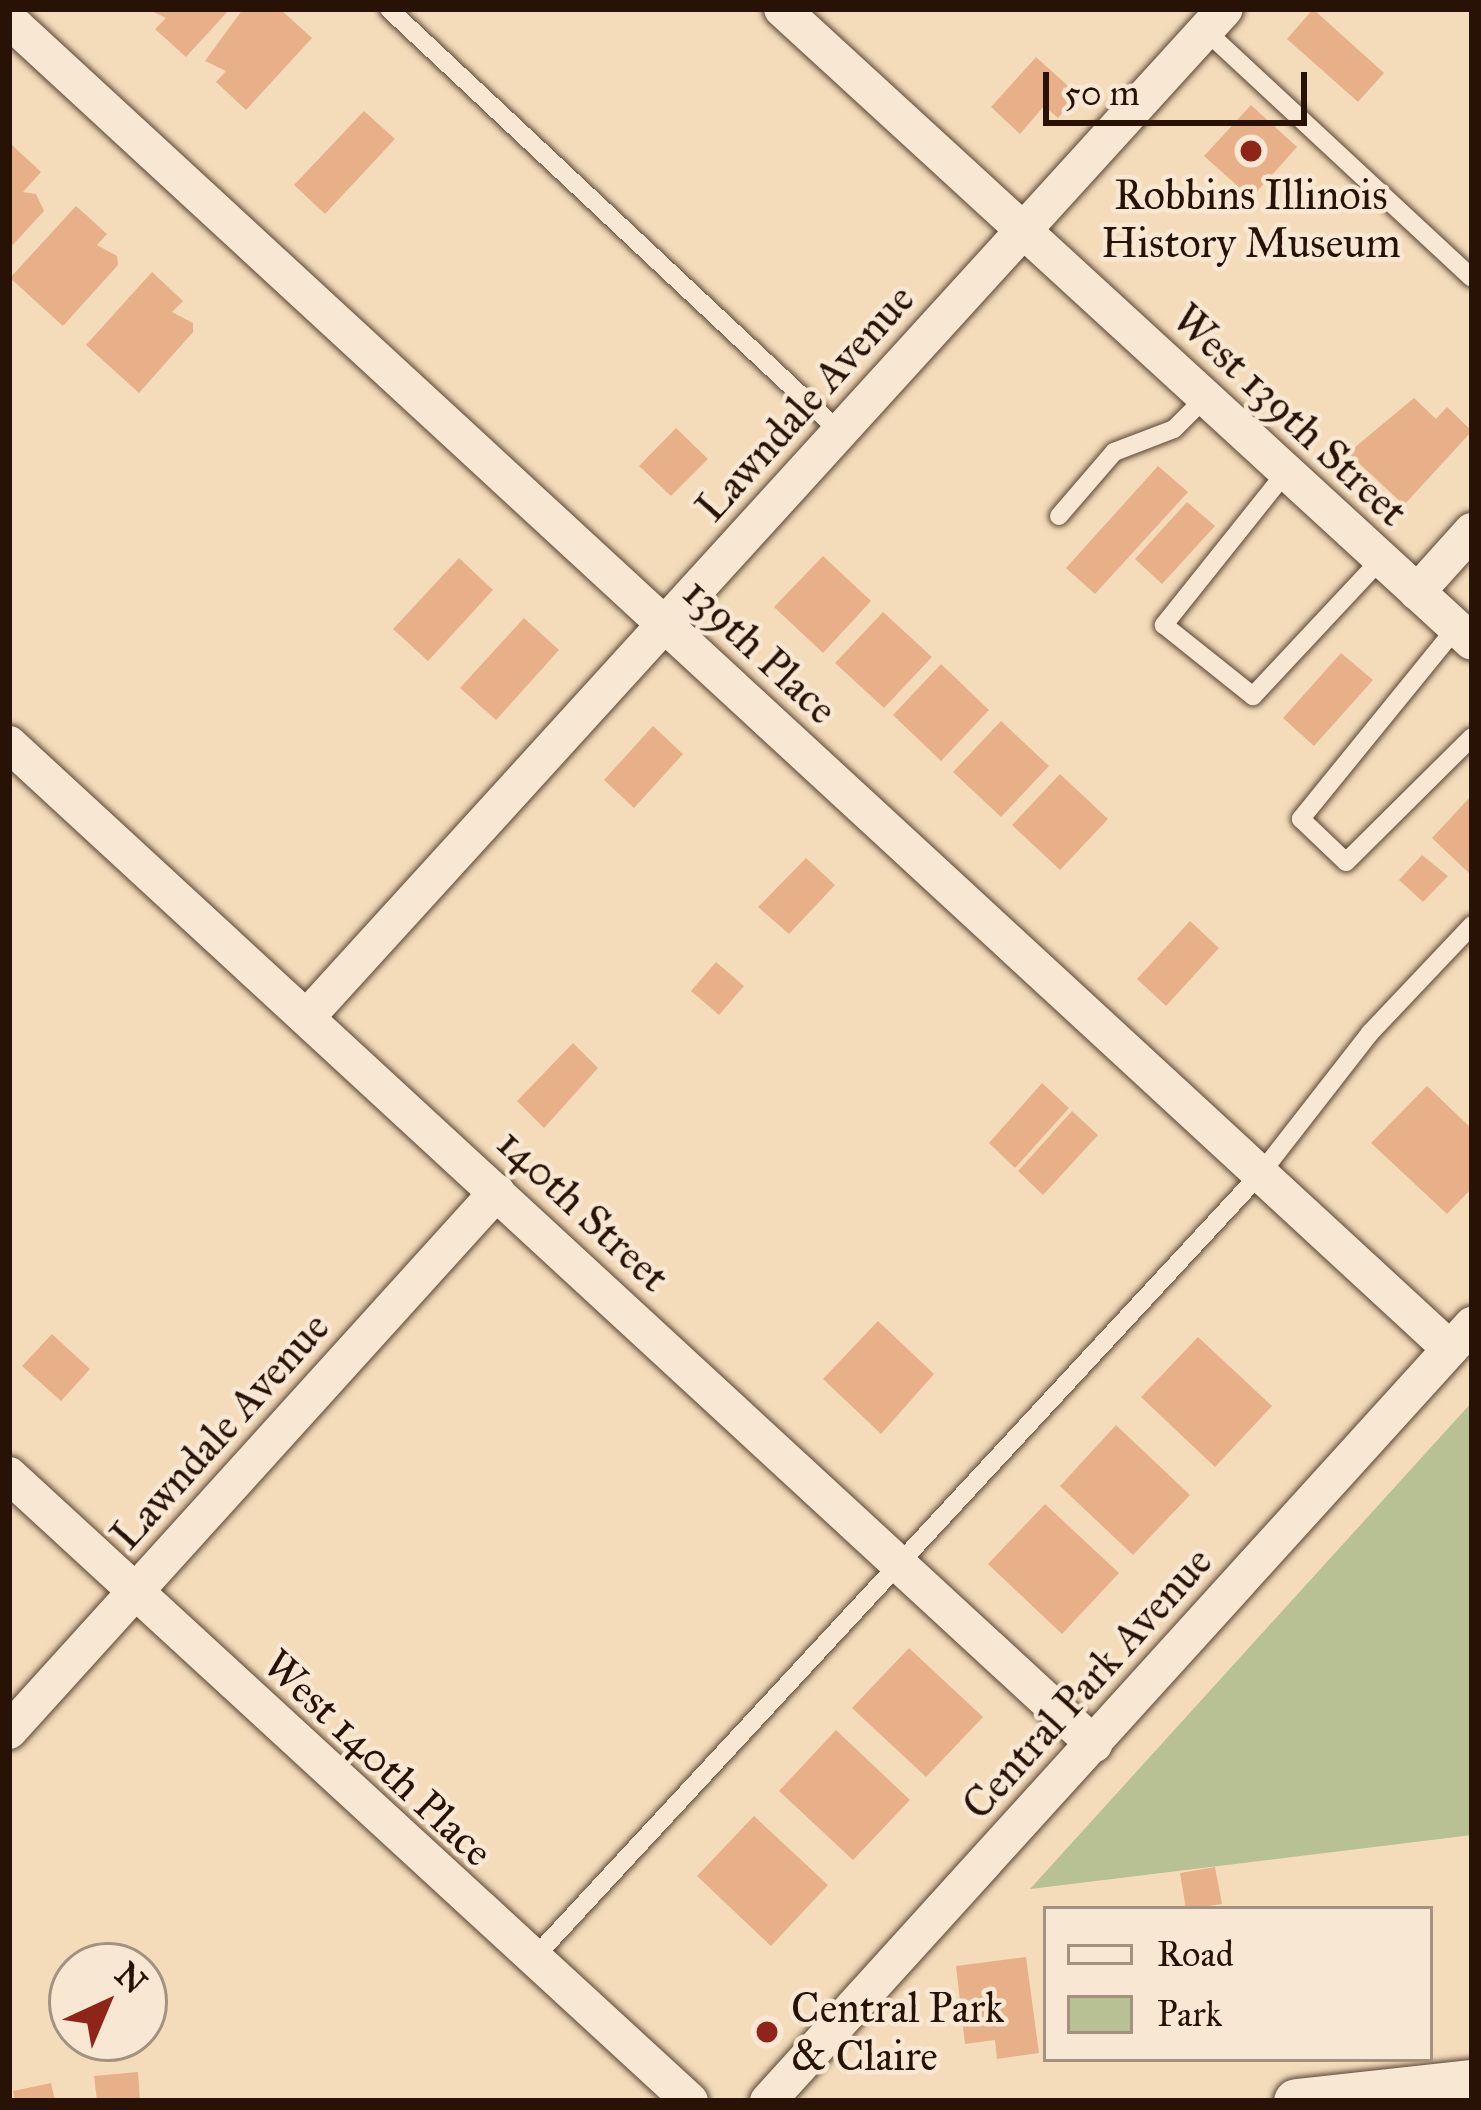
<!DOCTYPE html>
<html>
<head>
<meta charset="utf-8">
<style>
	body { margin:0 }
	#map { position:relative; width:1481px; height:2110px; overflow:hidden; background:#f4dcbb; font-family:"IM FELL Great Primer",serif }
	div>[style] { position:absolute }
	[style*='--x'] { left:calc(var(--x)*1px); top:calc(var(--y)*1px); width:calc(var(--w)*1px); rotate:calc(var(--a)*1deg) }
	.green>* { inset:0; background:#b7c193 }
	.building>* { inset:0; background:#e8b088 }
	.roads { filter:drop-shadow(0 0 3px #5a4432) drop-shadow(0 0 3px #5a4432) }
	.service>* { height:18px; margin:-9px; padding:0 9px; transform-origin:9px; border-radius:9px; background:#f8e8d3 }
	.minor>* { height:36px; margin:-18px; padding:0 18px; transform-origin:18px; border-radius:18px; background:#f8e8d3 }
	.tertiary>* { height:45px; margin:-22.5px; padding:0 22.5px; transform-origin:22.5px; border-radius:22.5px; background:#f8e8d3 }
	.dots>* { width:33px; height:33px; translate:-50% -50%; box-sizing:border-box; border:6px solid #f8e8d3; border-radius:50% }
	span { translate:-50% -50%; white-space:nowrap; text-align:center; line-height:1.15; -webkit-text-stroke:9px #f8e8d3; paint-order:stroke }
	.poi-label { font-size:42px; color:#271205 }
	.left { translate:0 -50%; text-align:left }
	.street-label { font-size:42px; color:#271205 }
	.frame { position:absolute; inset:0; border:12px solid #271205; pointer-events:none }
	.legend { position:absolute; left:1043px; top:1906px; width:390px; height:156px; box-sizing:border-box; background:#f8e8d3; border:3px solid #a49281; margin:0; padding:15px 21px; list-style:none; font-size:36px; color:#271205 }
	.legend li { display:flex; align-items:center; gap:24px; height:60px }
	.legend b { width:60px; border:3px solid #a49281 }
	.north { position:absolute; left:48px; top:1942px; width:120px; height:120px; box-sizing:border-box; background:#f8e8d3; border:3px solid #a49281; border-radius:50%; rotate:44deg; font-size:33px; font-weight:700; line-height:48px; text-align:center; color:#271205 }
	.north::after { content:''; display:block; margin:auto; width:42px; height:54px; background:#8f2418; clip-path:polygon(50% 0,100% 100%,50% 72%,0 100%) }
	.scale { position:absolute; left:1043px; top:72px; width:264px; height:54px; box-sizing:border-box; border:6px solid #271205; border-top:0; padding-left:15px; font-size:36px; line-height:42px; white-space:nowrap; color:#271205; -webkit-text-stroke:9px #f8e8d3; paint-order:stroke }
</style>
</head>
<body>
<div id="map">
	<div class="green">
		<i style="clip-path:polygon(1472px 1402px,1472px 1835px,1030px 1889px)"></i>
	</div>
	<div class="building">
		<i style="clip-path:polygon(147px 9px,230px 9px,186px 57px,155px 29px,166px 18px)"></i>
		<i style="clip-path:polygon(243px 9px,280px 9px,312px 38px,246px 110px,216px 82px,226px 71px,205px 61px)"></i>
		<i style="clip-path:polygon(1313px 9px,1384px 73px,1358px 102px,1287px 39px)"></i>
		<i style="clip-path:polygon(1036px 57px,1078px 95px,1058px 118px,1044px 106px,1020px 134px,991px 107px)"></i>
		<i style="clip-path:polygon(1251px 105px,1297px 147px,1251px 198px,1204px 156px)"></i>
		<i style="clip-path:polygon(364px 111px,395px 139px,325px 214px,294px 185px)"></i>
		<i style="clip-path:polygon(12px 145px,41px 172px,23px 192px,36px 194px,44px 211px,9px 249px)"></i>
		<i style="clip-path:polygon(76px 206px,107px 234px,97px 245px,117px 256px,118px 265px,63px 326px,10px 278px)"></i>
		<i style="clip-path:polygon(152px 272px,183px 301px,172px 312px,193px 323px,193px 332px,139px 393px,86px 345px)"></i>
		<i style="clip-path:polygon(1414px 398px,1436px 419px,1447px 407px,1472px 431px,1404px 505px,1348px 453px)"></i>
		<i style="clip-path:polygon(676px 428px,708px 459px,671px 496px,639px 466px)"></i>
		<i style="clip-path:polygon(1158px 466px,1188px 492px,1095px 594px,1066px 568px)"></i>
		<i style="clip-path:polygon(1187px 502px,1215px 526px,1162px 584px,1135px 559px)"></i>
		<i style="clip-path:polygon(823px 556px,871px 601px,823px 653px,774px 607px)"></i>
		<i style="clip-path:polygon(459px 558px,493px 590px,428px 661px,393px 629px)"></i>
		<i style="clip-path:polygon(883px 612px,932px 657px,884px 708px,835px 663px)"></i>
		<i style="clip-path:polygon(524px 618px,559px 650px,496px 720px,460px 688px)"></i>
		<i style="clip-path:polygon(1341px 653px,1373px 680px,1314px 746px,1283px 718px)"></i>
		<i style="clip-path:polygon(941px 664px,989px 710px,941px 761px,893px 715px)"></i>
		<i style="clip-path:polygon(1001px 721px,1049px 766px,1001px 817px,953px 772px)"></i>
		<i style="clip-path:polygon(653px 726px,683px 754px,634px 808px,604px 780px)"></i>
		<i style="clip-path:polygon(1060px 774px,1108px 819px,1060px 870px,1012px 825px)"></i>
		<i style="clip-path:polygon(1472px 795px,1472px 876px,1432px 838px)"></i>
		<i style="clip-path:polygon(1422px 855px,1448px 876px,1423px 902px,1399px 880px)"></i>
		<i style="clip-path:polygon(806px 858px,835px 885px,789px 934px,758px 907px)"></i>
		<i style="clip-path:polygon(1190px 921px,1219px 948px,1166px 1006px,1137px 979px)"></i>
		<i style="clip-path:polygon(716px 962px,744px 986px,719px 1015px,691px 991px)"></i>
		<i style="clip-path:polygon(573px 1043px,598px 1068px,544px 1128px,517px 1101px)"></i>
		<i style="clip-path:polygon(1042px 1083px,1069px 1108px,1015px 1168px,989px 1143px)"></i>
		<i style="clip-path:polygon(1427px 1086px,1472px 1129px,1472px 1188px,1447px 1214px,1371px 1143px)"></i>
		<i style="clip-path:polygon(1072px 1111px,1098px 1135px,1043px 1195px,1018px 1171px)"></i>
		<i style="clip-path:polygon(878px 1321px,934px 1374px,881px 1434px,823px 1379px)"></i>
		<i style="clip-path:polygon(52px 1334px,90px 1369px,61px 1401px,22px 1366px)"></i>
		<i style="clip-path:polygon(1198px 1337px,1272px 1406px,1215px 1467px,1141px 1397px)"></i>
		<i style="clip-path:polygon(1116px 1425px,1190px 1495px,1133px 1555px,1060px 1486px)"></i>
		<i style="clip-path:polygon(1045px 1504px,1119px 1573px,1062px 1634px,988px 1564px)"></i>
		<i style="clip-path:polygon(909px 1648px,983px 1717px,926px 1777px,852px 1708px)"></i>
		<i style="clip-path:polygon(836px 1730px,910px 1800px,853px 1860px,779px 1791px)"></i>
		<i style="clip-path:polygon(754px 1816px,828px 1885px,771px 1946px,697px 1876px)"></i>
		<i style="clip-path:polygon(1215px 1867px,1222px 1904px,1186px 1909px,1180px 1873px)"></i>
		<i style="clip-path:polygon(1026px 1957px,1039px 2053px,997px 2059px,995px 2040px,965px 2044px,956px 1966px)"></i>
		<i style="clip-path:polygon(138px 2072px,140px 2101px,97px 2101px,94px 2076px)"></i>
		<i style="clip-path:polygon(51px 2083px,55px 2101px,15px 2101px,13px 2091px)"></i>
	</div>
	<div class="roads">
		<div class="service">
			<i style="--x:389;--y:9;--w:618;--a:43.17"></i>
			<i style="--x:1205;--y:30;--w:364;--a:42.9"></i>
			<i style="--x:1286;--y:472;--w:196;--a:128.6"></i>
			<i style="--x:1164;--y:625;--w:114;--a:38.6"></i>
			<i style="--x:1253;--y:696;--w:187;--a:-46.9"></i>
			<i style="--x:1059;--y:516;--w:84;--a:-49.3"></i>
			<i style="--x:1114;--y:452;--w:64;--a:-21"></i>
			<i style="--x:1174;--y:429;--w:44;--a:-45"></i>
			<i style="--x:1456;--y:628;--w:246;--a:129.1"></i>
			<i style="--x:1301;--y:819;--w:62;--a:43.7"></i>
			<i style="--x:1346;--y:862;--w:177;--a:-44.8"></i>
			<i style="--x:532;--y:1960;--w:1073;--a:-47.19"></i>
			<i style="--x:1261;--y:1173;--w:177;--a:-52.1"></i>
			<i style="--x:1370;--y:1033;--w:149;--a:-46.6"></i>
		</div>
		<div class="minor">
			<i style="--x:782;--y:9;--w:936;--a:42.53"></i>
			<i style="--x:9;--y:20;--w:1960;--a:42.68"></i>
			<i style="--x:1417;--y:592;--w:82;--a:-48"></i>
			<i style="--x:9;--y:744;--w:1476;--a:42.67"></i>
			<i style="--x:307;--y:1017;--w:1363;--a:-47.68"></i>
			<i style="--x:9;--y:1475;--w:925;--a:42.59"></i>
			<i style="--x:9;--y:1731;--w:727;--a:-47.84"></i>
			<i style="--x:768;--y:2101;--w:1048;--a:-47.79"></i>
		</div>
		<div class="tertiary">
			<i style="--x:1296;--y:2101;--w:177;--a:-6.2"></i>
		</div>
	</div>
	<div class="dots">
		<i style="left:1251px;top:151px;background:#8f2418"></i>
		<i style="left:767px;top:2032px;background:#8f2418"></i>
	</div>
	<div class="poi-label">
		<span style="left:1251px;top:219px">Robbins Illinois<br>History Museum</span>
		<span class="left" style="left:791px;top:2032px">Central Park<br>&amp; Claire</span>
	</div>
	<div class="street-label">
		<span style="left:805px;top:403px;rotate:-48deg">Lawndale Avenue</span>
		<span style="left:1290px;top:415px;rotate:43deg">West 139th Street</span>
		<span style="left:760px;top:651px;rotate:43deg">139th Place</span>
		<span style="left:583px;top:1210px;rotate:43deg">140th Street</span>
		<span style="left:220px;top:1431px;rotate:-48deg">Lawndale Avenue</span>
		<span style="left:1087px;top:1683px;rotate:-48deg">Central Park Avenue</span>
		<span style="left:378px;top:1758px;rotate:43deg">West 140th Place</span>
	</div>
	<div class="frame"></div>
	<ul class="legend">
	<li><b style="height:15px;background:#f8e8d3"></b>Road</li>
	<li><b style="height:33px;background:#b7c193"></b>Park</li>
	</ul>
	<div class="north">N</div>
	<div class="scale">50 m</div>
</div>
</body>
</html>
